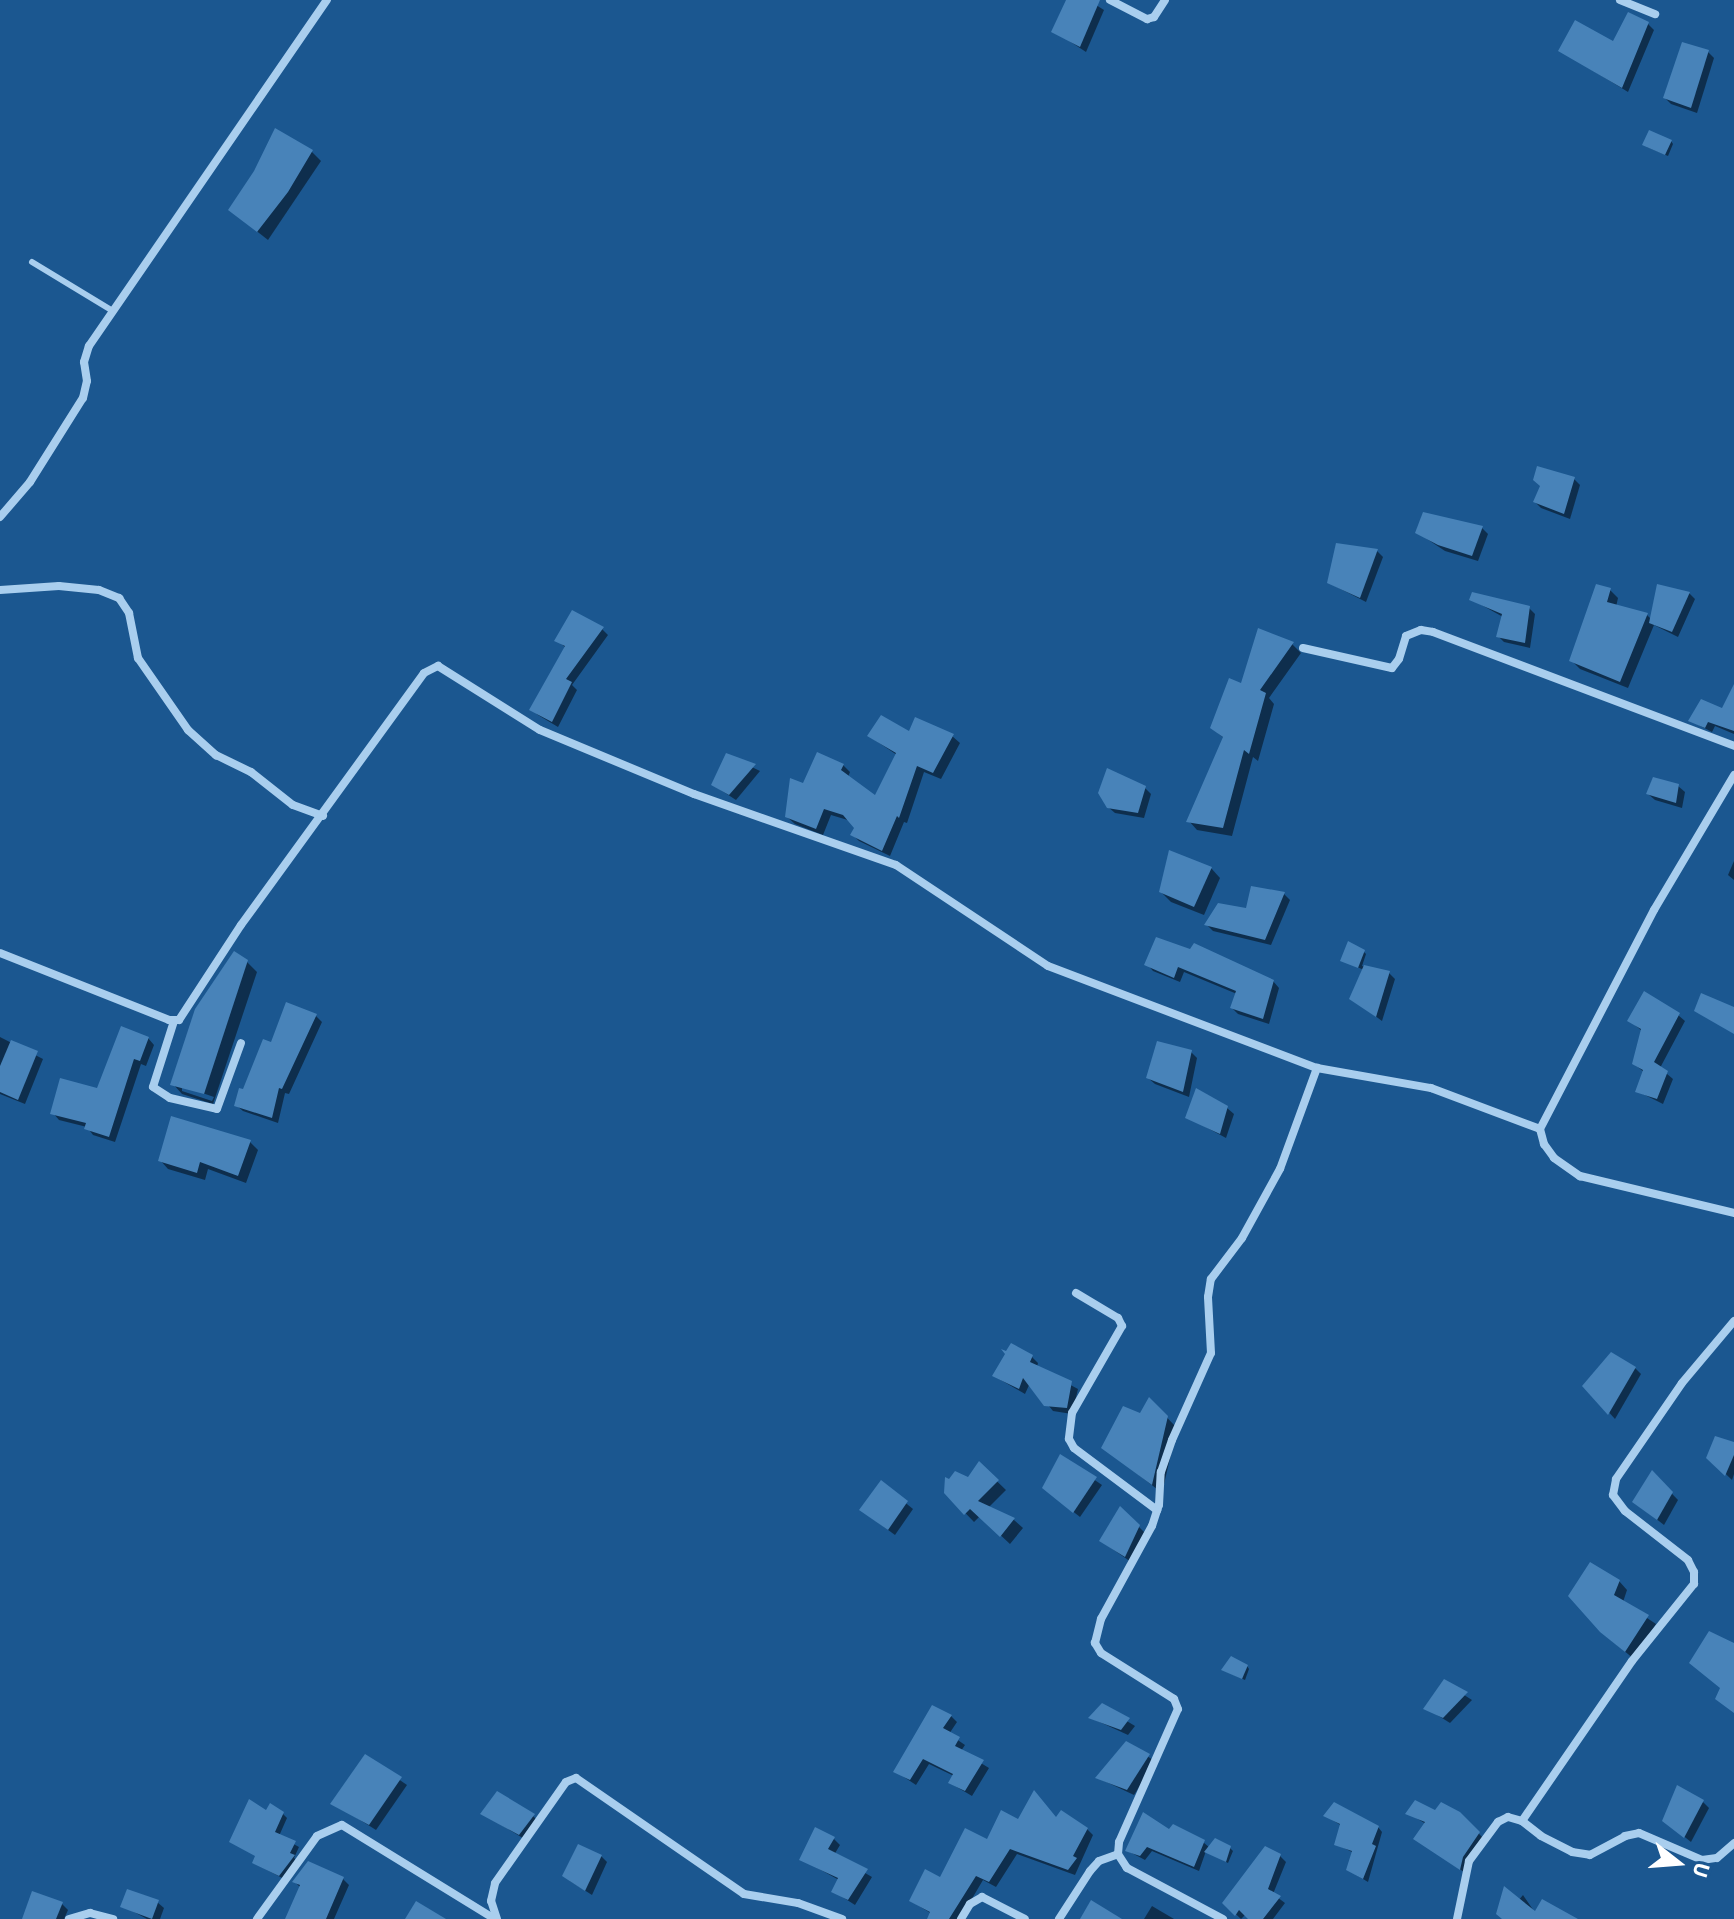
<!DOCTYPE html>
<html>
<head>
<meta charset="utf-8">
<style>
	body { margin:0 }
	#map { position:relative; width:1734px; height:1919px; overflow:hidden; background:#1b5790; font-family:"Source Sans 3",sans-serif }
	div>[style] { position:absolute }
	[style*='--x'] { left:calc(var(--x)*1px); top:calc(var(--y)*1px); width:calc(var(--w)*1px); rotate:calc(var(--a)*1deg) }
	.shadow>* { inset:0; background:#0007 }
	.building>* { inset:0; background:#4883b9 }
	.lane>* { height:6px; margin:-3px; padding:0 3px; transform-origin:3px; border-radius:3px; background:#a9ceee }
	.street>* { height:8px; margin:-4px; padding:0 4px; transform-origin:4px; border-radius:4px; background:#a9ceee }
	span { translate:-50% -50%; white-space:nowrap; text-align:center; line-height:1.15; -webkit-text-stroke:7px #1b5790; paint-order:stroke }
	.north { position:absolute; left:1638px; top:1823px; width:80px; height:80px; -webkit-text-stroke:6px #1b5790; paint-order:stroke; rotate:107deg; font-size:22px; font-weight:700; line-height:32px; text-align:center; color:#fff }
	.north::after { content:''; display:block; margin:auto; width:28px; height:36px; background:#fff; clip-path:polygon(50% 0,100% 100%,50% 72%,0 100%) }
</style>
</head>
<body>
<div id="map">
	<div class="shadow">
		<i style="clip-path:polygon(1068px 0,1088px 0,1104px 10px,1086px 52px,1054px 31px)"></i>
		<i style="clip-path:polygon(1648px 24px,1654px 30px,1628px 92px,1561px 51px,1614px 44px)"></i>
		<i style="clip-path:polygon(1708px 52px,1714px 58px,1697px 113px,1671px 104px,1665px 98px)"></i>
		<i style="clip-path:polygon(1671px 141px,1673px 144px,1668px 156px,1647px 147px)"></i>
		<i style="clip-path:polygon(311px 151px,321px 161px,268px 240px,230px 210px)"></i>
		<i style="clip-path:polygon(1574px 479px,1580px 485px,1570px 519px,1541px 508px,1535px 502px)"></i>
		<i style="clip-path:polygon(1482px 528px,1488px 534px,1478px 561px,1445px 551px,1418px 533px)"></i>
		<i style="clip-path:polygon(1377px 551px,1383px 557px,1366px 602px,1329px 583px)"></i>
		<i style="clip-path:polygon(1610px 590px,1618px 598px,1616px 607px,1647px 615px,1652px 620px,1689px 593px,1695px 599px,1678px 637px,1654px 625px,1628px 688px,1580px 669px,1572px 661px)"></i>
		<i style="clip-path:polygon(1471px 599px,1529px 608px,1535px 614px,1530px 648px,1504px 642px,1498px 636px,1503px 617px)"></i>
		<i style="clip-path:polygon(602px 629px,608px 635px,572px 685px,577px 690px,558px 727px,538px 715px,531px 709px,566px 648px,557px 640px)"></i>
		<i style="clip-path:polygon(1292px 644px,1301px 653px,1269px 698px,1274px 704px,1258px 761px,1253px 757px,1232px 836px,1197px 830px,1189px 821px,1225px 739px,1212px 728px,1242px 686px)"></i>
		<i style="clip-path:polygon(1734px 688px,1734px 734px,1715px 726px,1712px 732px,1691px 721px,1723px 710px)"></i>
		<i style="clip-path:polygon(910px 733px,952px 736px,960px 743px,941px 779px,924px 772px,907px 823px,904px 822px,890px 856px,859px 841px,852px 834px,856px 828px,851px 821px,831px 815px,823px 835px,795px 824px,787px 817px,804px 785px,843px 765px,850px 772px,848px 777px,876px 798px,897px 755px,869px 736px)"></i>
		<i style="clip-path:polygon(727px 755px,760px 771px,736px 800px,713px 785px)"></i>
		<i style="clip-path:polygon(1678px 786px,1685px 792px,1682px 808px,1655px 800px,1648px 794px)"></i>
		<i style="clip-path:polygon(1145px 788px,1151px 794px,1144px 818px,1115px 813px,1108px 807px)"></i>
		<i style="clip-path:polygon(1734px 861px,1734px 880px,1728px 875px)"></i>
		<i style="clip-path:polygon(1211px 868px,1220px 878px,1204px 915px,1171px 902px,1161px 892px)"></i>
		<i style="clip-path:polygon(1284px 894px,1290px 900px,1271px 945px,1213px 931px,1207px 925px)"></i>
		<i style="clip-path:polygon(1158px 940px,1273px 981px,1279px 988px,1269px 1024px,1238px 1014px,1232px 1008px,1237px 994px,1184px 972px,1180px 982px,1153px 971px,1147px 964px)"></i>
		<i style="clip-path:polygon(1364px 952px,1366px 954px,1362px 966px,1389px 973px,1395px 979px,1382px 1021px,1351px 998px,1364px 970px,1343px 961px)"></i>
		<i style="clip-path:polygon(evenodd,247px 962px,257px 972px,213px 1104px,182px 1094px,173px 1084px,247px 962px,182px 1086px,214px 1097px,212px 1101px,182px 1091px,182px 1086px)"></i>
		<i style="clip-path:polygon(1678px 1015px,1685px 1021px,1660px 1068px,1673px 1079px,1663px 1104px,1637px 1091px,1644px 1072px,1634px 1064px,1642px 1031px,1629px 1020px)"></i>
		<i style="clip-path:polygon(316px 1016px,322px 1022px,289px 1094px,285px 1093px,278px 1123px,243px 1111px,236px 1105px,272px 1045px)"></i>
		<i style="clip-path:polygon(0 1037px,43px 1059px,25px 1104px,0 1094px)"></i>
		<i style="clip-path:polygon(148px 1038px,154px 1045px,146px 1066px,141px 1064px,115px 1142px,93px 1135px,87px 1127px,59px 1120px,53px 1113px,98px 1091px)"></i>
		<i style="clip-path:polygon(1191px 1052px,1197px 1058px,1189px 1097px,1155px 1084px,1148px 1078px)"></i>
		<i style="clip-path:polygon(1227px 1108px,1234px 1114px,1226px 1138px,1187px 1117px)"></i>
		<i style="clip-path:polygon(250px 1142px,258px 1150px,246px 1183px,208px 1169px,205px 1180px,168px 1169px,160px 1160px)"></i>
		<i style="clip-path:polygon(1032px 1357px,1038px 1363px,1037px 1367px,1078px 1389px,1072px 1414px,1053px 1411px,1030px 1383px,1025px 1394px,994px 1376px)"></i>
		<i style="clip-path:polygon(1635px 1368px,1641px 1374px,1615px 1419px,1585px 1386px)"></i>
		<i style="clip-path:polygon(1150px 1400px,1177px 1428px,1162px 1493px,1103px 1447px,1141px 1415px)"></i>
		<i style="clip-path:polygon(1734px 1444px,1734px 1474px,1732px 1480px,1708px 1457px)"></i>
		<i style="clip-path:polygon(1061px 1457px,1102px 1485px,1080px 1517px,1051px 1494px)"></i>
		<i style="clip-path:polygon(979px 1464px,1006px 1490px,988px 1508px,1014px 1520px,1023px 1528px,1010px 1544px,980px 1516px,974px 1522px,946px 1493px,969px 1479px)"></i>
		<i style="clip-path:polygon(1652px 1473px,1678px 1500px,1664px 1525px,1641px 1507px)"></i>
		<i style="clip-path:polygon(881px 1483px,913px 1509px,895px 1535px,861px 1510px)"></i>
		<i style="clip-path:polygon(1121px 1509px,1145px 1533px,1131px 1562px,1101px 1541px)"></i>
		<i style="clip-path:polygon(1619px 1581px,1627px 1590px,1623px 1602px,1656px 1624px,1634px 1659px,1611px 1640px,1571px 1596px)"></i>
		<i style="clip-path:polygon(1247px 1666px,1249px 1669px,1245px 1680px,1223px 1670px)"></i>
		<i style="clip-path:polygon(1444px 1682px,1472px 1700px,1450px 1723px,1426px 1708px)"></i>
		<i style="clip-path:polygon(1102px 1706px,1135px 1726px,1128px 1735px,1091px 1718px)"></i>
		<i style="clip-path:polygon(951px 1716px,957px 1722px,949px 1734px,965px 1745px,961px 1751px,989px 1768px,972px 1796px,950px 1783px,954px 1776px,929px 1764px,916px 1785px,895px 1771px)"></i>
		<i style="clip-path:polygon(1127px 1744px,1155px 1761px,1134px 1795px,1098px 1778px)"></i>
		<i style="clip-path:polygon(365px 1756px,407px 1785px,376px 1830px,333px 1803px)"></i>
		<i style="clip-path:polygon(1703px 1802px,1709px 1808px,1691px 1842px,1671px 1826px)"></i>
		<i style="clip-path:polygon(1436px 1812px,1462px 1816px,1483px 1838px,1464px 1872px,1415px 1839px,1426px 1824px,1408px 1813px)"></i>
		<i style="clip-path:polygon(267px 1813px,283px 1814px,287px 1818px,279px 1836px,299px 1847px,294px 1858px,298px 1861px,284px 1879px,254px 1863px)"></i>
		<i style="clip-path:polygon(483px 1814px,533px 1816px,539px 1822px,526px 1840px)"></i>
		<i style="clip-path:polygon(1326px 1816px,1378px 1827px,1382px 1832px,1368px 1882px,1348px 1870px,1354px 1853px,1336px 1844px,1342px 1826px)"></i>
		<i style="clip-path:polygon(1019px 1822px,1087px 1829px,1093px 1835px,1075px 1875px,1017px 1854px,996px 1887px,983px 1880px,960px 1919px,929px 1919px,932px 1914px,911px 1901px)"></i>
		<i style="clip-path:polygon(1170px 1831px,1203px 1842px,1210px 1848px,1230px 1848px,1233px 1851px,1228px 1863px,1206px 1851px,1199px 1871px,1152px 1851px,1145px 1860px,1128px 1851px)"></i>
		<i style="clip-path:polygon(834px 1839px,840px 1845px,834px 1855px,872px 1877px,855px 1905px,833px 1891px,839px 1880px,801px 1859px)"></i>
		<i style="clip-path:polygon(601px 1856px,607px 1862px,592px 1895px,570px 1881px)"></i>
		<i style="clip-path:polygon(1280px 1856px,1286px 1862px,1273px 1894px,1285px 1903px,1273px 1919px,1251px 1919px,1246px 1914px,1241px 1919px,1224px 1903px)"></i>
		<i style="clip-path:polygon(343px 1879px,349px 1885px,334px 1919px,288px 1919px,301px 1888px,295px 1882px)"></i>
		<i style="clip-path:polygon(1523px 1895px,1536px 1914px,1571px 1919px,1503px 1919px)"></i>
		<i style="clip-path:polygon(157px 1902px,164px 1908px,160px 1919px,147px 1919px,123px 1906px)"></i>
		<i style="clip-path:polygon(61px 1903px,68px 1910px,64px 1919px,24px 1919px)"></i>
		<i style="clip-path:polygon(1152px 1906px,1174px 1919px,1144px 1919px)"></i>
	</div>
	<div class="building">
		<i style="clip-path:polygon(1066px 0,1100px 0,1080px 47px,1051px 32px)"></i>
		<i style="clip-path:polygon(1628px 12px,1649px 22px,1622px 88px,1558px 51px,1575px 20px,1613px 41px)"></i>
		<i style="clip-path:polygon(1682px 42px,1709px 50px,1691px 108px,1663px 98px)"></i>
		<i style="clip-path:polygon(275px 128px,313px 150px,288px 192px,257px 232px,228px 210px,254px 171px)"></i>
		<i style="clip-path:polygon(1649px 130px,1672px 140px,1665px 155px,1642px 145px)"></i>
		<i style="clip-path:polygon(1537px 466px,1575px 477px,1564px 514px,1533px 502px,1540px 486px,1533px 480px)"></i>
		<i style="clip-path:polygon(1423px 512px,1483px 526px,1472px 556px,1438px 545px,1415px 533px)"></i>
		<i style="clip-path:polygon(1336px 543px,1378px 549px,1360px 598px,1327px 583px)"></i>
		<i style="clip-path:polygon(1596px 584px,1611px 588px,1607px 602px,1648px 613px,1620px 682px,1569px 661px)"></i>
		<i style="clip-path:polygon(1657px 584px,1690px 592px,1672px 632px,1649px 623px)"></i>
		<i style="clip-path:polygon(1472px 592px,1530px 606px,1525px 643px,1496px 637px,1502px 614px,1469px 600px)"></i>
		<i style="clip-path:polygon(572px 610px,604px 627px,566px 679px,572px 682px,552px 722px,529px 710px,565px 646px,554px 641px)"></i>
		<i style="clip-path:polygon(1258px 628px,1294px 642px,1260px 690px,1266px 693px,1249px 754px,1244px 750px,1223px 828px,1186px 822px,1223px 737px,1210px 728px,1229px 678px,1241px 683px)"></i>
		<i style="clip-path:polygon(1734px 684px,1734px 731px,1708px 722px,1705px 728px,1688px 721px,1701px 699px,1722px 708px)"></i>
		<i style="clip-path:polygon(881px 715px,909px 731px,915px 717px,954px 734px,933px 773px,917px 766px,899px 818px,897px 816px,882px 851px,850px 835px,854px 828px,843px 815px,824px 809px,816px 829px,785px 817px,790px 778px,803px 783px,817px 752px,844px 764px,841px 770px,875px 795px,896px 753px,867px 736px)"></i>
		<i style="clip-path:polygon(726px 753px,756px 764px,729px 795px,711px 785px)"></i>
		<i style="clip-path:polygon(1107px 768px,1146px 786px,1138px 813px,1107px 808px,1098px 793px)"></i>
		<i style="clip-path:polygon(1653px 777px,1679px 784px,1676px 803px,1646px 794px)"></i>
		<i style="clip-path:polygon(1169px 850px,1212px 867px,1194px 907px,1159px 892px)"></i>
		<i style="clip-path:polygon(1251px 886px,1285px 892px,1265px 940px,1204px 925px,1218px 903px,1246px 908px)"></i>
		<i style="clip-path:polygon(1156px 937px,1190px 949px,1194px 943px,1274px 980px,1263px 1019px,1230px 1008px,1236px 991px,1178px 967px,1174px 978px,1144px 965px)"></i>
		<i style="clip-path:polygon(1348px 941px,1365px 950px,1358px 968px,1340px 961px)"></i>
		<i style="clip-path:polygon(234px 951px,248px 960px,204px 1094px,170px 1085px,195px 1009px)"></i>
		<i style="clip-path:polygon(1364px 965px,1390px 971px,1376px 1017px,1349px 999px)"></i>
		<i style="clip-path:polygon(1644px 991px,1680px 1013px,1654px 1062px,1668px 1071px,1657px 1099px,1635px 1092px,1643px 1070px,1632px 1064px,1641px 1029px,1627px 1021px)"></i>
		<i style="clip-path:polygon(1701px 993px,1734px 1007px,1734px 1034px,1694px 1011px)"></i>
		<i style="clip-path:polygon(286px 1002px,317px 1014px,282px 1089px,279px 1088px,272px 1118px,234px 1106px,239px 1088px,243px 1089px,263px 1039px,271px 1042px)"></i>
		<i style="clip-path:polygon(121px 1026px,149px 1037px,140px 1061px,134px 1059px,109px 1137px,84px 1129px,86px 1123px,50px 1114px,60px 1078px,97px 1088px)"></i>
		<i style="clip-path:polygon(11px 1040px,38px 1051px,18px 1100px,0 1092px,0 1066px)"></i>
		<i style="clip-path:polygon(1157px 1041px,1192px 1050px,1183px 1092px,1146px 1078px)"></i>
		<i style="clip-path:polygon(1196px 1088px,1228px 1106px,1220px 1134px,1185px 1118px)"></i>
		<i style="clip-path:polygon(171px 1116px,251px 1140px,238px 1176px,200px 1162px,197px 1173px,158px 1161px)"></i>
		<i style="clip-path:polygon(1011px 1343px,1033px 1355px,1030px 1362px,1072px 1381px,1067px 1408px,1044px 1406px,1023px 1378px,1019px 1389px,992px 1376px,1005px 1354px,1001px 1349px,1006px 1351px)"></i>
		<i style="clip-path:polygon(1611px 1352px,1636px 1367px,1608px 1415px,1582px 1386px)"></i>
		<i style="clip-path:polygon(1149px 1397px,1168px 1416px,1152px 1485px,1101px 1448px,1123px 1406px,1140px 1413px)"></i>
		<i style="clip-path:polygon(1715px 1436px,1734px 1442px,1734px 1455px,1725px 1476px,1706px 1458px)"></i>
		<i style="clip-path:polygon(1060px 1454px,1097px 1477px,1073px 1513px,1042px 1488px)"></i>
		<i style="clip-path:polygon(979px 1461px,999px 1480px,978px 1501px,1015px 1518px,1000px 1537px,970px 1509px,964px 1515px,944px 1493px,945px 1477px,949px 1479px,955px 1471px,968px 1477px)"></i>
		<i style="clip-path:polygon(1652px 1470px,1673px 1492px,1657px 1520px,1632px 1502px)"></i>
		<i style="clip-path:polygon(881px 1480px,908px 1501px,888px 1530px,859px 1510px)"></i>
		<i style="clip-path:polygon(1120px 1506px,1140px 1525px,1125px 1557px,1099px 1541px)"></i>
		<i style="clip-path:polygon(1590px 1562px,1620px 1580px,1614px 1595px,1649px 1615px,1625px 1652px,1600px 1632px,1568px 1596px)"></i>
		<i style="clip-path:polygon(1709px 1631px,1734px 1643px,1734px 1713px,1715px 1699px,1720px 1688px,1689px 1663px)"></i>
		<i style="clip-path:polygon(1231px 1656px,1248px 1665px,1242px 1679px,1221px 1670px)"></i>
		<i style="clip-path:polygon(1444px 1679px,1468px 1692px,1443px 1718px,1423px 1709px)"></i>
		<i style="clip-path:polygon(1102px 1703px,1130px 1718px,1121px 1730px,1088px 1718px)"></i>
		<i style="clip-path:polygon(932px 1705px,952px 1715px,943px 1728px,960px 1737px,955px 1746px,984px 1760px,965px 1791px,948px 1783px,953px 1774px,923px 1759px,910px 1780px,893px 1772px)"></i>
		<i style="clip-path:polygon(1126px 1741px,1150px 1754px,1127px 1790px,1095px 1778px)"></i>
		<i style="clip-path:polygon(365px 1754px,402px 1777px,369px 1825px,330px 1804px)"></i>
		<i style="clip-path:polygon(1677px 1785px,1704px 1800px,1684px 1838px,1662px 1821px)"></i>
		<i style="clip-path:polygon(1034px 1790px,1056px 1817px,1061px 1810px,1088px 1828px,1073px 1856px,1077px 1858px,1068px 1870px,1010px 1849px,989px 1882px,976px 1876px,949px 1919px,927px 1919px,930px 1912px,909px 1901px,925px 1869px,940px 1877px,965px 1828px,987px 1839px,1001px 1810px,1018px 1819px)"></i>
		<i style="clip-path:polygon(497px 1791px,535px 1814px,519px 1835px,480px 1814px)"></i>
		<i style="clip-path:polygon(249px 1799px,266px 1810px,270px 1803px,284px 1812px,275px 1832px,296px 1841px,290px 1853px,295px 1855px,279px 1876px,252px 1863px,255px 1856px,229px 1842px)"></i>
		<i style="clip-path:polygon(1415px 1800px,1435px 1810px,1441px 1802px,1460px 1812px,1480px 1832px,1463px 1857px,1460px 1870px,1413px 1839px,1425px 1822px,1405px 1814px)"></i>
		<i style="clip-path:polygon(1334px 1802px,1379px 1826px,1372px 1844px,1376px 1846px,1363px 1879px,1346px 1870px,1352px 1851px,1334px 1845px,1340px 1824px,1323px 1816px)"></i>
		<i style="clip-path:polygon(1143px 1812px,1169px 1829px,1173px 1824px,1205px 1840px,1194px 1867px,1147px 1847px,1140px 1856px,1125px 1851px)"></i>
		<i style="clip-path:polygon(815px 1827px,835px 1837px,828px 1849px,868px 1869px,848px 1900px,831px 1892px,838px 1878px,799px 1860px)"></i>
		<i style="clip-path:polygon(1215px 1838px,1231px 1846px,1226px 1862px,1204px 1852px)"></i>
		<i style="clip-path:polygon(578px 1844px,602px 1855px,585px 1891px,562px 1876px)"></i>
		<i style="clip-path:polygon(1265px 1846px,1281px 1854px,1268px 1889px,1281px 1896px,1263px 1919px,1248px 1919px,1239px 1910px,1235px 1916px,1222px 1903px)"></i>
		<i style="clip-path:polygon(308px 1861px,344px 1877px,326px 1919px,285px 1919px,300px 1885px,292px 1882px)"></i>
		<i style="clip-path:polygon(1504px 1886px,1535px 1911px,1542px 1899px,1578px 1919px,1502px 1919px,1496px 1914px)"></i>
		<i style="clip-path:polygon(127px 1889px,159px 1900px,152px 1919px,120px 1907px)"></i>
		<i style="clip-path:polygon(32px 1891px,63px 1902px,56px 1919px,22px 1919px)"></i>
		<i style="clip-path:polygon(1091px 1900px,1122px 1919px,1080px 1919px)"></i>
		<i style="clip-path:polygon(416px 1901px,446px 1919px,405px 1919px)"></i>
	</div>
	<div class="lane">
		<i style="--x:32;--y:262;--w:95;--a:31.2"></i>
	</div>
	<div class="street">
		<i style="--x:1110;--y:0;--w:42;--a:27.2"></i>
		<i style="--x:1147;--y:19;--w:7;--a:-16"></i>
		<i style="--x:1154;--y:17;--w:20;--a:-57"></i>
		<i style="--x:1620;--y:0;--w:38;--a:22"></i>
		<i style="--x:0;--y:517;--w:46;--a:-49.4"></i>
		<i style="--x:30;--y:482;--w:99;--a:-57.8"></i>
		<i style="--x:83;--y:398;--w:17;--a:-77"></i>
		<i style="--x:87;--y:381;--w:19;--a:-99"></i>
		<i style="--x:84;--y:362;--w:17;--a:-73"></i>
		<i style="--x:89;--y:346;--w:420;--a:-55.5"></i>
		<i style="--x:0;--y:590;--w:59;--a:-3.9"></i>
		<i style="--x:59;--y:586;--w:40;--a:5.7"></i>
		<i style="--x:99;--y:590;--w:22;--a:22"></i>
		<i style="--x:119;--y:598;--w:18;--a:56"></i>
		<i style="--x:129;--y:613;--w:46;--a:78.7"></i>
		<i style="--x:138;--y:658;--w:88;--a:55.2"></i>
		<i style="--x:188;--y:730;--w:38;--a:42"></i>
		<i style="--x:216;--y:755;--w:39;--a:26"></i>
		<i style="--x:251;--y:772;--w:53;--a:38.2"></i>
		<i style="--x:293;--y:805;--w:32;--a:20"></i>
		<i style="--x:1303;--y:648;--w:91;--a:12.7"></i>
		<i style="--x:1392;--y:668;--w:11;--a:-52"></i>
		<i style="--x:1399;--y:659;--w:24;--a:-73"></i>
		<i style="--x:1406;--y:636;--w:16;--a:-22"></i>
		<i style="--x:1421;--y:630;--w:12;--a:9"></i>
		<i style="--x:1433;--y:632;--w:322;--a:20.7"></i>
		<i style="--x:0;--y:953;--w:182;--a:21.6"></i>
		<i style="--x:169;--y:1020;--w:10;--a:0"></i>
		<i style="--x:179;--y:1020;--w:113;--a:-56.9"></i>
		<i style="--x:241;--y:925;--w:311;--a:-54"></i>
		<i style="--x:424;--y:673;--w:16;--a:-27"></i>
		<i style="--x:438;--y:666;--w:120;--a:32.1"></i>
		<i style="--x:540;--y:730;--w:167;--a:22.6"></i>
		<i style="--x:694;--y:794;--w:214;--a:19.4"></i>
		<i style="--x:896;--y:865;--w:182;--a:33.6"></i>
		<i style="--x:1048;--y:966;--w:288;--a:20.8"></i>
		<i style="--x:1317;--y:1068;--w:116;--a:10"></i>
		<i style="--x:1431;--y:1088;--w:116;--a:20.6"></i>
		<i style="--x:1540;--y:1129;--w:247;--a:-62.5"></i>
		<i style="--x:1654;--y:910;--w:157;--a:-59.3"></i>
		<i style="--x:174;--y:1021;--w:69;--a:107.7"></i>
		<i style="--x:153;--y:1087;--w:20;--a:33"></i>
		<i style="--x:170;--y:1098;--w:48;--a:13.2"></i>
		<i style="--x:217;--y:1109;--w:70;--a:-70"></i>
		<i style="--x:1540;--y:1129;--w:16;--a:75"></i>
		<i style="--x:1544;--y:1144;--w:17;--a:54"></i>
		<i style="--x:1554;--y:1158;--w:32;--a:35"></i>
		<i style="--x:1580;--y:1176;--w:158;--a:13.5"></i>
		<i style="--x:1076;--y:1293;--w:49;--a:30.8"></i>
		<i style="--x:1118;--y:1318;--w:9;--a:63"></i>
		<i style="--x:1122;--y:1326;--w:100;--a:119.9"></i>
		<i style="--x:1072;--y:1413;--w:26;--a:97"></i>
		<i style="--x:1069;--y:1439;--w:10;--a:61"></i>
		<i style="--x:1074;--y:1448;--w:104;--a:36.8"></i>
		<i style="--x:1522;--y:1821;--w:194;--a:-55.5"></i>
		<i style="--x:1632;--y:1661;--w:99;--a:-51.2"></i>
		<i style="--x:1694;--y:1584;--w:12;--a:-90"></i>
		<i style="--x:1694;--y:1572;--w:13;--a:-117"></i>
		<i style="--x:1688;--y:1560;--w:80;--a:-142.1"></i>
		<i style="--x:1625;--y:1511;--w:20;--a:-127"></i>
		<i style="--x:1613;--y:1495;--w:16;--a:-79"></i>
		<i style="--x:1616;--y:1479;--w:116;--a:-55.5"></i>
		<i style="--x:1682;--y:1383;--w:81;--a:-50"></i>
		<i style="--x:69;--y:1919;--w:22;--a:-16"></i>
		<i style="--x:90;--y:1913;--w:24;--a:15"></i>
		<i style="--x:257;--y:1919;--w:102;--a:-54.1"></i>
		<i style="--x:317;--y:1836;--w:27;--a:-24"></i>
		<i style="--x:342;--y:1825;--w:180;--a:31.6"></i>
		<i style="--x:497;--y:1919;--w:19;--a:-108"></i>
		<i style="--x:491;--y:1901;--w:18;--a:-77"></i>
		<i style="--x:495;--y:1883;--w:123;--a:-54.9"></i>
		<i style="--x:566;--y:1782;--w:11;--a:-22"></i>
		<i style="--x:576;--y:1778;--w:204;--a:34.6"></i>
		<i style="--x:744;--y:1894;--w:55;--a:9.5"></i>
		<i style="--x:798;--y:1903;--w:47;--a:20"></i>
		<i style="--x:961;--y:1919;--w:17;--a:-59"></i>
		<i style="--x:970;--y:1904;--w:14;--a:-30"></i>
		<i style="--x:982;--y:1897;--w:48;--a:27.1"></i>
		<i style="--x:1059;--y:1919;--w:57;--a:-57.1"></i>
		<i style="--x:1090;--y:1871;--w:13;--a:-48"></i>
		<i style="--x:1099;--y:1861;--w:20;--a:-20"></i>
		<i style="--x:1223;--y:1919;--w:109;--a:-152"></i>
		<i style="--x:1127;--y:1868;--w:17;--a:-123"></i>
		<i style="--x:1118;--y:1854;--w:12;--a:-85"></i>
		<i style="--x:1119;--y:1842;--w:145;--a:-66.1"></i>
		<i style="--x:1178;--y:1709;--w:11;--a:-112"></i>
		<i style="--x:1174;--y:1699;--w:86;--a:-147.8"></i>
		<i style="--x:1101;--y:1653;--w:12;--a:-121"></i>
		<i style="--x:1095;--y:1643;--w:25;--a:-76"></i>
		<i style="--x:1101;--y:1619;--w:106;--a:-61.3"></i>
		<i style="--x:1152;--y:1526;--w:22;--a:-72"></i>
		<i style="--x:1159;--y:1505;--w:33;--a:-87"></i>
		<i style="--x:1161;--y:1472;--w:34;--a:-71"></i>
		<i style="--x:1172;--y:1440;--w:95;--a:-65.9"></i>
		<i style="--x:1211;--y:1353;--w:56;--a:-93.1"></i>
		<i style="--x:1208;--y:1297;--w:18;--a:-81"></i>
		<i style="--x:1211;--y:1279;--w:51;--a:-52.9"></i>
		<i style="--x:1242;--y:1238;--w:79;--a:-61.2"></i>
		<i style="--x:1280;--y:1169;--w:108;--a:-69.9"></i>
		<i style="--x:1457;--y:1919;--w:59;--a:-78.3"></i>
		<i style="--x:1469;--y:1861;--w:49;--a:-53.4"></i>
		<i style="--x:1498;--y:1822;--w:11;--a:-27"></i>
		<i style="--x:1508;--y:1817;--w:15;--a:16"></i>
		<i style="--x:1522;--y:1821;--w:24;--a:38"></i>
		<i style="--x:1541;--y:1836;--w:35;--a:27"></i>
		<i style="--x:1572;--y:1852;--w:18;--a:9"></i>
		<i style="--x:1590;--y:1855;--w:40;--a:-28"></i>
		<i style="--x:1625;--y:1836;--w:14;--a:-12"></i>
		<i style="--x:1639;--y:1833;--w:69;--a:23.2"></i>
		<i style="--x:1702;--y:1860;--w:15;--a:-8"></i>
		<i style="--x:1717;--y:1858;--w:23;--a:-41"></i>
	</div>
	<div class="north">U</div>
</div>
</body>
</html>
